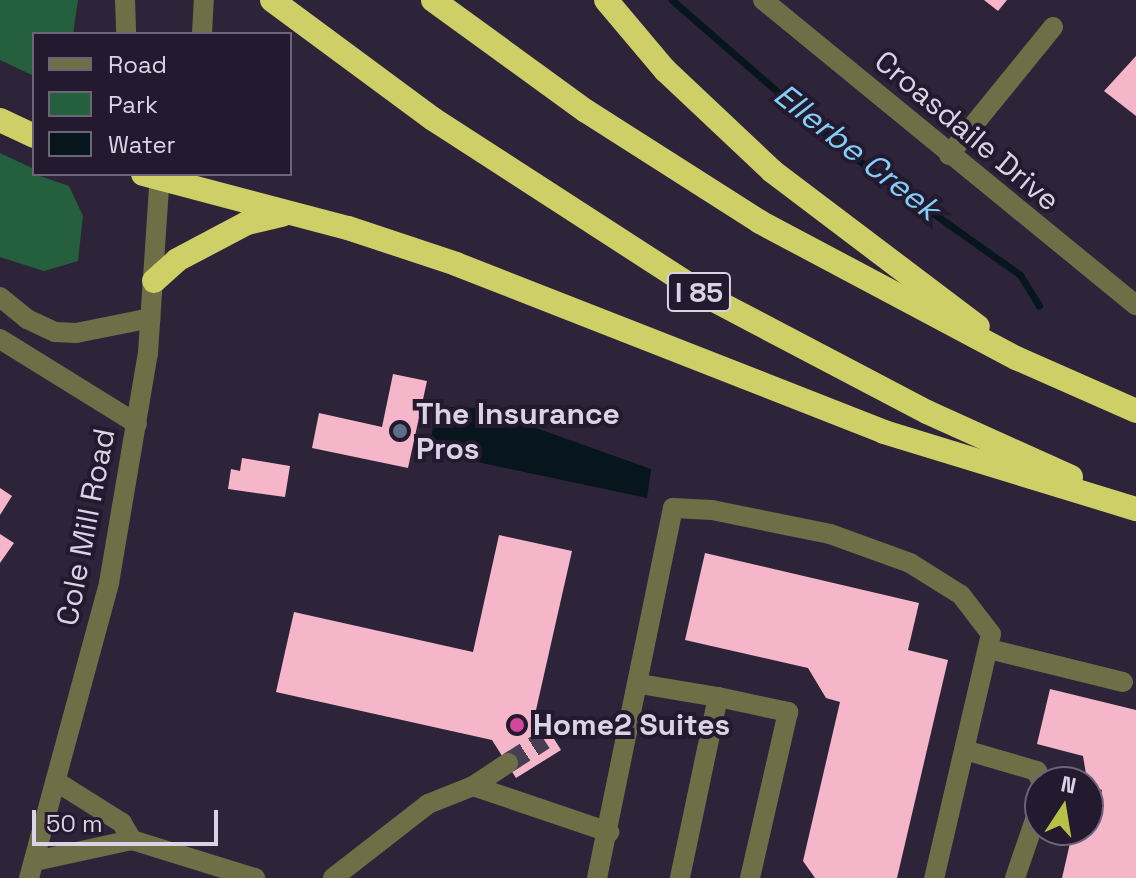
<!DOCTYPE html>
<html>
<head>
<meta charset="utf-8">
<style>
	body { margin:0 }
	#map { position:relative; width:1136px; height:878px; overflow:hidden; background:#2d243a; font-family:"Space Grotesk",sans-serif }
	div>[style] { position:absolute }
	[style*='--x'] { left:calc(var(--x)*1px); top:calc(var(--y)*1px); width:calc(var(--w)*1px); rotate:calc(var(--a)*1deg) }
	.green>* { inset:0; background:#24603e }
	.water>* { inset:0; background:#07151d }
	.stream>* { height:7px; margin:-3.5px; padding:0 3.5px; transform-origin:3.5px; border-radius:3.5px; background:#07151d }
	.building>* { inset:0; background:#f5b6c9 }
	.minor-tunnel>* { height:20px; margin-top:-10px; transform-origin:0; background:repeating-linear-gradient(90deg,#473e53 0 20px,transparent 0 30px) }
	.minor>* { height:20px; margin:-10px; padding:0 10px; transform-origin:10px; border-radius:10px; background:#6e6e47 }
	.highway>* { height:24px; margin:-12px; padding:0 12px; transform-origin:12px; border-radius:12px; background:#cecf66 }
	.dots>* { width:22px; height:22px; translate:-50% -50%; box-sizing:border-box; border:4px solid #231a30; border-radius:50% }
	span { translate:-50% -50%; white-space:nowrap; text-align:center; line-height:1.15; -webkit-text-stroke:8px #231a30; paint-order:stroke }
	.shield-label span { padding:2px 6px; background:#231a30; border:2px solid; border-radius:6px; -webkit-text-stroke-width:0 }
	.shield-label { font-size:28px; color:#d9d4e3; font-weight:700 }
	.street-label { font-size:30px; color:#d9d4e3 }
	.poi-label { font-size:30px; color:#d9d4e3; font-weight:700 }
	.left { translate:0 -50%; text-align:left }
	.water-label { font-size:32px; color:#82cff7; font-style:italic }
	.legend { position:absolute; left:32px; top:32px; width:260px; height:144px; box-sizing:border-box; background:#231a30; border:2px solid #6c6478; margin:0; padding:10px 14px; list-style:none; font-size:24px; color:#d9d4e3 }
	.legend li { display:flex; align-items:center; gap:16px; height:40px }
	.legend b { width:40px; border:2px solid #6c6478 }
	.north { position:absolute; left:1024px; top:766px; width:80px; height:80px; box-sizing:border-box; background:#231a30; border:2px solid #6c6478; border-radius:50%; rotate:12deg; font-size:22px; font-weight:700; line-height:32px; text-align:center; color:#d9d4e3 }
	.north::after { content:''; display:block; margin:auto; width:28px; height:36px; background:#b9c046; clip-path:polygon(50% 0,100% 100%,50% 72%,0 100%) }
	.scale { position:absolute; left:32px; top:810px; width:186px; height:36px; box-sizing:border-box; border:4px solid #d9d4e3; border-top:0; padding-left:10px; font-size:24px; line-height:28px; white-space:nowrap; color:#d9d4e3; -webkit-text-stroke:6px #231a30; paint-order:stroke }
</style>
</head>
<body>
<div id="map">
	<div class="green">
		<i style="clip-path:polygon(0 0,78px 0,73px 34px,34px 34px,34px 76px,0 60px)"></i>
		<i style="clip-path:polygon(0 153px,34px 169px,34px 174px,69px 186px,83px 216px,78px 261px,44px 271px,0 257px)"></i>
	</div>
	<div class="water">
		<i style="clip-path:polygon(451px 407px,480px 408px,651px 469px,647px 498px,435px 453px,429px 449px,434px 421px)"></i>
	</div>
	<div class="stream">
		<i style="--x:672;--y:0;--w:233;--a:41"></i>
		<i style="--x:848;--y:153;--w:211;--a:35.3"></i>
		<i style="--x:1020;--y:275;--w:36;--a:58"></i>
	</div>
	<div class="building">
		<i style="clip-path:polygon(984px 0,1007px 0,998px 11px)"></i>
		<i style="clip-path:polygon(1136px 56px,1136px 116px,1104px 91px)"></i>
		<i style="clip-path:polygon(393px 374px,427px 381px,408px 468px,312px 448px,319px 413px,382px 427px)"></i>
		<i style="clip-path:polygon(242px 458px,290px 466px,285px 497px,228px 489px,231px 469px,240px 471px)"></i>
		<i style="clip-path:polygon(0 488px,12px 496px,0 515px)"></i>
		<i style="clip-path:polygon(0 534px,14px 543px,0 563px)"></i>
		<i style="clip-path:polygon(499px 535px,572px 551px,536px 710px,561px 750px,516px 778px,492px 740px,276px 692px,294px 612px,473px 652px)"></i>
		<i style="clip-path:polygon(705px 553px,919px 603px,908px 650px,948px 660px,897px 878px,815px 878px,803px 861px,840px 702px,826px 698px,808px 668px,685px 640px)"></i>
		<i style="clip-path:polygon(1050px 689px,1136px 710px,1136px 878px,1062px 878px,1073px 830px,1093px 828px,1102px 790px,1088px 786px,1083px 756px,1037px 744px)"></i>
	</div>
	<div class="minor-tunnel">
		<i style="--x:508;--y:763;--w:43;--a:-32.6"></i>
	</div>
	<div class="minor">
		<i style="--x:125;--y:0;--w:34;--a:88"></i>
		<i style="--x:763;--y:0;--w:482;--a:39.3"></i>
		<i style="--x:202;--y:34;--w:34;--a:-87"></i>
		<i style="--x:949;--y:155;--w:165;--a:-50.9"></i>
		<i style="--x:0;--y:297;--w:35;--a:39"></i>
		<i style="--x:27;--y:319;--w:31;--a:25"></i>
		<i style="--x:55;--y:332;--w:21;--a:3"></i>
		<i style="--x:76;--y:333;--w:76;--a:-11.3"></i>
		<i style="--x:0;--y:339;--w:161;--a:31.8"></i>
		<i style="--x:989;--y:649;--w:138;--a:13.8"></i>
		<i style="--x:640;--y:684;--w:79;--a:9.5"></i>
		<i style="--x:718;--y:697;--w:185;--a:101.9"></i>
		<i style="--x:718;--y:697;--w:72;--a:12.1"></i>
		<i style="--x:788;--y:712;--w:170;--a:102.9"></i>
		<i style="--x:965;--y:750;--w:75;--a:16.3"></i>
		<i style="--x:1037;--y:771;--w:12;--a:70"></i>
		<i style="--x:57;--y:782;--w:77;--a:32.2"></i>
		<i style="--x:122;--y:823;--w:20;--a:60"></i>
		<i style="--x:473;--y:786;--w:42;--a:-33.3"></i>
		<i style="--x:35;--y:861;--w:99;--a:-12.2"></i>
		<i style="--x:132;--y:840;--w:129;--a:17.2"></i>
		<i style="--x:29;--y:878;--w:306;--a:-74.8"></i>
		<i style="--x:109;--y:583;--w:233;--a:-80.4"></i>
		<i style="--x:148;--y:353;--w:179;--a:-86.2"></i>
		<i style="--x:333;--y:878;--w:120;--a:-37.9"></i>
		<i style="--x:428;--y:804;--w:48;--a:-21.8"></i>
		<i style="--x:473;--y:786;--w:144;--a:18.7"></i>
		<i style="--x:597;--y:878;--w:378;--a:-78.4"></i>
		<i style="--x:673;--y:508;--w:39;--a:3"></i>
		<i style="--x:712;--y:510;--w:120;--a:11.5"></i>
		<i style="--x:830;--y:534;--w:85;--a:19.9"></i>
		<i style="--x:910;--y:563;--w:60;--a:32.1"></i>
		<i style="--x:961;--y:595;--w:49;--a:52.4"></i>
		<i style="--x:991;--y:634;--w:251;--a:103.1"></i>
		<i style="--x:1015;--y:878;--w:77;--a:-71.1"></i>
	</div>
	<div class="highway">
		<i style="--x:272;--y:0;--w:200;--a:36.5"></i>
		<i style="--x:433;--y:119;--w:328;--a:32.9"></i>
		<i style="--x:708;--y:297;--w:247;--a:27.7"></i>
		<i style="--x:927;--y:412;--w:158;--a:24.3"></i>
		<i style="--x:433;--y:0;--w:189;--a:36"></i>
		<i style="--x:586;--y:111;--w:206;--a:32.5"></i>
		<i style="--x:760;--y:222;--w:290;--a:28"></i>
		<i style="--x:1016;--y:358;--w:131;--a:23.8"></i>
		<i style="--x:606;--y:0;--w:92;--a:49.9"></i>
		<i style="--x:665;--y:70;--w:147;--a:43.3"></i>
		<i style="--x:772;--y:171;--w:258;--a:37.1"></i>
		<i style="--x:0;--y:120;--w:38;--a:25"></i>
		<i style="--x:143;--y:174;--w:212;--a:14.8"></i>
		<i style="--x:348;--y:228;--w:114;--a:18.4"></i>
		<i style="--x:456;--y:264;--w:460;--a:21.4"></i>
		<i style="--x:884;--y:432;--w:264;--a:17"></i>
		<i style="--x:154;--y:281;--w:31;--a:-42"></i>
		<i style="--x:177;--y:260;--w:79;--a:-27.9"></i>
		<i style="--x:247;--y:223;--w:36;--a:-13"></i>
	</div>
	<div class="dots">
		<i style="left:400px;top:431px;background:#5c6f8a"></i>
		<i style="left:517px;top:725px;background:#d1479c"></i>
	</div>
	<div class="shield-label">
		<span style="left:699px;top:292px">I 85</span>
	</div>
	<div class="street-label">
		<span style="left:967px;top:131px;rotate:40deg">Croasdaile Drive</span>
		<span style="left:86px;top:527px;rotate:-79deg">Cole Mill Road</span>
	</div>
	<div class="poi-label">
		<span class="left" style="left:416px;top:431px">The Insurance<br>Pros</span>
		<span class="left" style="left:533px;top:725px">Home2 Suites</span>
	</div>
	<div class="water-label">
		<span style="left:857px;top:152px;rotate:38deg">Ellerbe Creek</span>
	</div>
	<ul class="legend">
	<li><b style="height:10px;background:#6e6e47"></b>Road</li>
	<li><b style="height:22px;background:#24603e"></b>Park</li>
	<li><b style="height:22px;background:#07151d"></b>Water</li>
	</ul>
	<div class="north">N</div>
	<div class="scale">50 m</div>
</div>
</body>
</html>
